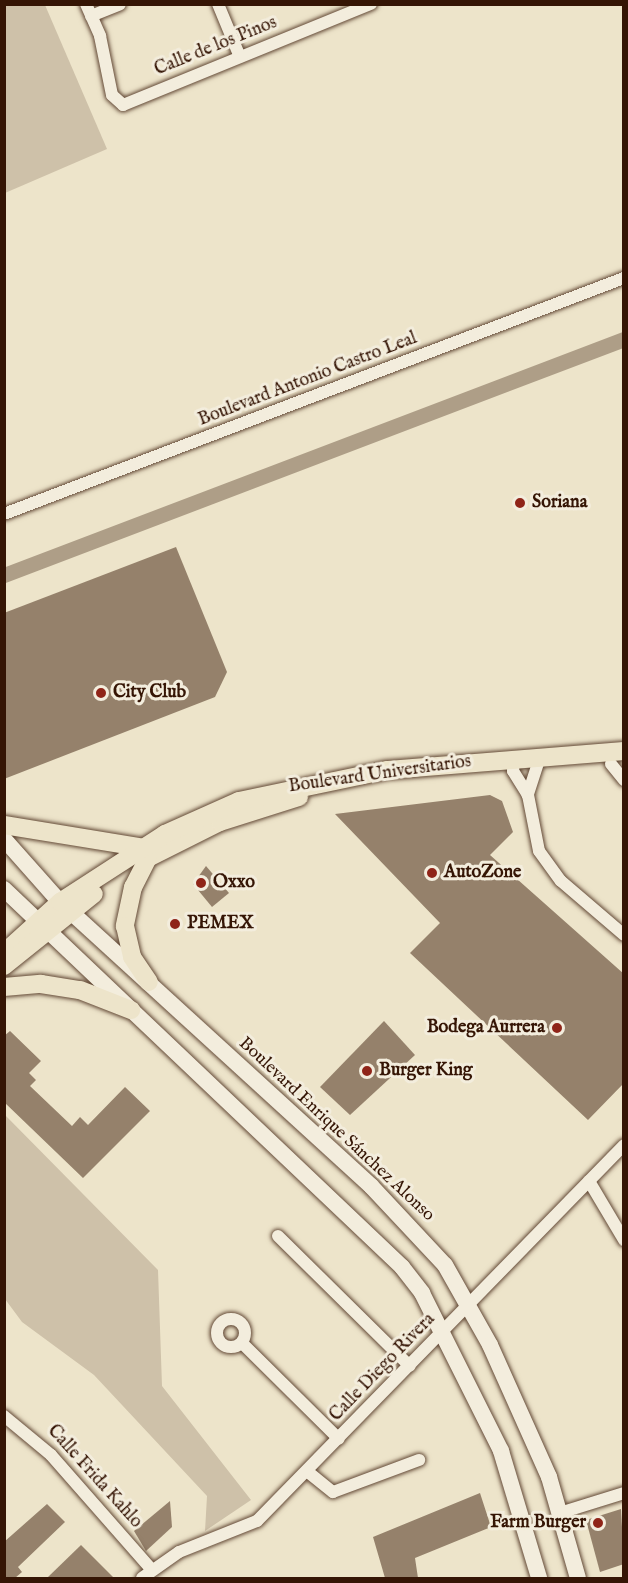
<!DOCTYPE html>
<html>
<head>
<meta charset="utf-8">
<style>
	body { margin:0 }
	#map { position:relative; width:628px; height:1583px; overflow:hidden; background:#ede4ca; font-family:"IM FELL English",serif }
	div>[style] { position:absolute }
	[style*='--x'] { left:calc(var(--x)*1px); top:calc(var(--y)*1px); width:calc(var(--w)*1px); rotate:calc(var(--a)*1deg) }
	.green>* { inset:0; background:#cec1a9 }
	.canal>* { height:15px; margin:-7.5px; padding:0 7.5px; transform-origin:7.5px; border-radius:7.5px; background:#ae9e87 }
	.building>* { inset:0; background:#95816b }
	.roads { filter:drop-shadow(0 0 2px #634936) drop-shadow(0 0 2px #634936) }
	.street>* { height:12px; margin:-6px; padding:0 6px; transform-origin:6px; border-radius:6px; background:#f3eddd }
	.street>.ring { margin:-6px; padding:0; box-sizing:content-box; background:none; border:12px solid #f3eddd; border-radius:50% }
	.secondary>* { height:16px; margin:-8px; padding:0 8px; transform-origin:8px; border-radius:8px; background:#f3eddd }
	.primary>* { height:18px; margin:-9px; padding:0 9px; transform-origin:9px; border-radius:9px; background:#ede4ca }
	.dots>* { width:16px; height:16px; translate:-50% -50%; box-sizing:border-box; border:3px solid #f3eddd; border-radius:50% }
	span { translate:-50% -50%; white-space:nowrap; text-align:center; line-height:1.15; -webkit-text-stroke:6px #f3eddd; paint-order:stroke }
	.street-label { font-size:18px; color:#351505 }
	.poi-label { font-size:18px; color:#351505; font-weight:700 }
	.left { translate:0 -50%; text-align:left }
	.right { translate:-100% -50%; text-align:right }
	.frame { position:absolute; inset:0; border:6px solid #351505; pointer-events:none }
</style>
</head>
<body>
<div id="map">
	<div class="green">
		<i style="clip-path:polygon(5px 4px,45px 5px,107px 149px,5px 193px)"></i>
		<i style="clip-path:polygon(5px 1115px,158px 1270px,162px 1386px,251px 1500px,205px 1531px,207px 1496px,94px 1375px,22px 1322px,5px 1299px)"></i>
	</div>
	<div class="canal">
		<i style="--x:4;--y:575;--w:663;--a:-20.84"></i>
	</div>
	<div class="building">
		<i style="clip-path:polygon(176px 547px,227px 672px,215px 697px,4px 779px,4px 613px)"></i>
		<i style="clip-path:polygon(490px 795px,502px 801px,513px 832px,490px 855px,624px 974px,624px 1083px,588px 1120px,410px 953px,440px 923px,335px 814px)"></i>
		<i style="clip-path:polygon(206px 866px,229px 893px,212px 907px,193px 884px)"></i>
		<i style="clip-path:polygon(384px 1021px,415px 1055px,350px 1115px,320px 1087px)"></i>
		<i style="clip-path:polygon(10px 1031px,41px 1061px,29px 1073px,36px 1080px,30px 1086px,72px 1126px,80px 1117px,88px 1125px,125px 1087px,150px 1111px,83px 1178px,4px 1102px,4px 1036px)"></i>
		<i style="clip-path:polygon(480px 1493px,491px 1527px,415px 1558px,418px 1578px,385px 1578px,373px 1537px)"></i>
		<i style="clip-path:polygon(170px 1501px,172px 1527px,146px 1551px,134px 1531px)"></i>
		<i style="clip-path:polygon(47px 1504px,65px 1522px,18px 1567px,22px 1572px,15px 1578px,4px 1578px,4px 1542px)"></i>
		<i style="clip-path:polygon(621px 1509px,624px 1564px,600px 1572px,586px 1520px)"></i>
		<i style="clip-path:polygon(81px 1545px,114px 1578px,47px 1578px)"></i>
	</div>
	<div class="roads">
		<div class="street">
			<i style="--x:86;--y:4;--w:35;--a:66"></i>
			<i style="--x:100;--y:36;--w:60;--a:78.5"></i>
			<i style="--x:112;--y:95;--w:15;--a:42"></i>
			<i style="--x:123;--y:105;--w:268;--a:-22.2"></i>
			<i style="--x:218;--y:4;--w:57;--a:67.5"></i>
			<i style="--x:91;--y:16;--w:31;--a:-22"></i>
			<i style="--x:4;--y:514;--w:663;--a:-20.84"></i>
			<i style="--x:540;--y:757;--w:40;--a:108"></i>
			<i style="--x:528;--y:795;--w:57;--a:78.9"></i>
			<i style="--x:539;--y:851;--w:37;--a:54"></i>
			<i style="--x:561;--y:881;--w:83;--a:40.6"></i>
			<i style="--x:514;--y:759;--w:12;--a:95"></i>
			<i style="--x:513;--y:771;--w:28;--a:58"></i>
			<i style="--x:611;--y:764;--w:21;--a:51"></i>
			<i style="--x:589;--y:1181;--w:69;--a:59.3"></i>
			<i style="--x:278;--y:1236;--w:185;--a:44.6"></i>
			<i class="ring" style="left:217px;top:1319px;width:16px;height:16px"></i>
			<i style="--x:242;--y:1343;--w:136;--a:44.7"></i>
			<i style="--x:4;--y:1416;--w:61;--a:39.7"></i>
			<i style="--x:51;--y:1455;--w:152;--a:48.7"></i>
			<i style="--x:308;--y:1472;--w:32;--a:39"></i>
			<i style="--x:333;--y:1492;--w:92;--a:-20.4"></i>
			<i style="--x:563;--y:1512;--w:64;--a:-17.3"></i>
			<i style="--x:142;--y:1578;--w:45;--a:-35.1"></i>
			<i style="--x:179;--y:1552;--w:84;--a:-21.7"></i>
			<i style="--x:257;--y:1521;--w:525;--a:-45.69"></i>
		</div>
		<div class="secondary">
			<i style="--x:4;--y:839;--w:84;--a:48.4"></i>
			<i style="--x:60;--y:902;--w:421;--a:42.4"></i>
			<i style="--x:371;--y:1186;--w:108;--a:46.9"></i>
			<i style="--x:445;--y:1265;--w:92;--a:60.6"></i>
			<i style="--x:490;--y:1345;--w:145;--a:65.9"></i>
			<i style="--x:549;--y:1477;--w:105;--a:74"></i>
			<i style="--x:4;--y:889;--w:549;--a:43.52"></i>
			<i style="--x:402;--y:1267;--w:33;--a:52"></i>
			<i style="--x:422;--y:1293;--w:177;--a:63.4"></i>
			<i style="--x:501;--y:1451;--w:133;--a:73.3"></i>
		</div>
		<div class="primary">
			<i style="--x:4;--y:825;--w:142;--a:9.3"></i>
			<i style="--x:150;--y:857;--w:78;--a:-26.6"></i>
			<i style="--x:220;--y:822;--w:83;--a:-17.6"></i>
			<i style="--x:148;--y:858;--w:33;--a:117"></i>
			<i style="--x:133;--y:887;--w:40;--a:102"></i>
			<i style="--x:125;--y:926;--w:32;--a:77"></i>
			<i style="--x:132;--y:957;--w:30;--a:56"></i>
			<i style="--x:4;--y:953;--w:76;--a:-42.3"></i>
			<i style="--x:60;--y:902;--w:125;--a:-32.9"></i>
			<i style="--x:165;--y:834;--w:81;--a:-24"></i>
			<i style="--x:239;--y:801;--w:152;--a:-11.8"></i>
			<i style="--x:388;--y:770;--w:237;--a:-4.6"></i>
			<i style="--x:4;--y:966;--w:115;--a:-38.7"></i>
			<i style="--x:4;--y:987;--w:37;--a:-5"></i>
			<i style="--x:41;--y:984;--w:39;--a:9"></i>
			<i style="--x:80;--y:990;--w:55;--a:21.4"></i>
		</div>
	</div>
	<div class="dots">
		<i style="left:520px;top:503px;background:#8f2418"></i>
		<i style="left:101px;top:693px;background:#8f2418"></i>
		<i style="left:432px;top:873px;background:#8f2418"></i>
		<i style="left:201px;top:883px;background:#8f2418"></i>
		<i style="left:175px;top:924px;background:#8f2418"></i>
		<i style="left:557px;top:1028px;background:#8f2418"></i>
		<i style="left:367px;top:1071px;background:#8f2418"></i>
		<i style="left:598px;top:1523px;background:#8f2418"></i>
	</div>
	<div class="street-label">
		<span style="left:216px;top:47px;rotate:-22deg">Calle de los Pinos</span>
		<span style="left:308px;top:380px;rotate:-21deg">Boulevard Antonio Castro Leal</span>
		<span style="left:380px;top:775px;rotate:-8deg">Boulevard Universitarios</span>
		<span style="left:336px;top:1130px;rotate:43deg">Boulevard Enrique Sánchez Alonso</span>
		<span style="left:383px;top:1368px;rotate:-46deg">Calle Diego Rivera</span>
		<span style="left:94px;top:1477px;rotate:48deg">Calle Frida Kahlo</span>
	</div>
	<div class="poi-label">
		<span class="left" style="left:532px;top:503px">Soriana</span>
		<span class="left" style="left:113px;top:693px">City Club</span>
		<span class="left" style="left:444px;top:873px">AutoZone</span>
		<span class="left" style="left:213px;top:883px">Oxxo</span>
		<span class="left" style="left:187px;top:924px">PEMEX</span>
		<span class="right" style="left:545px;top:1028px">Bodega Aurrera</span>
		<span class="left" style="left:379px;top:1071px">Burger King</span>
		<span class="right" style="left:586px;top:1523px">Farm Burger</span>
	</div>
	<div class="frame"></div>
</div>
</body>
</html>
